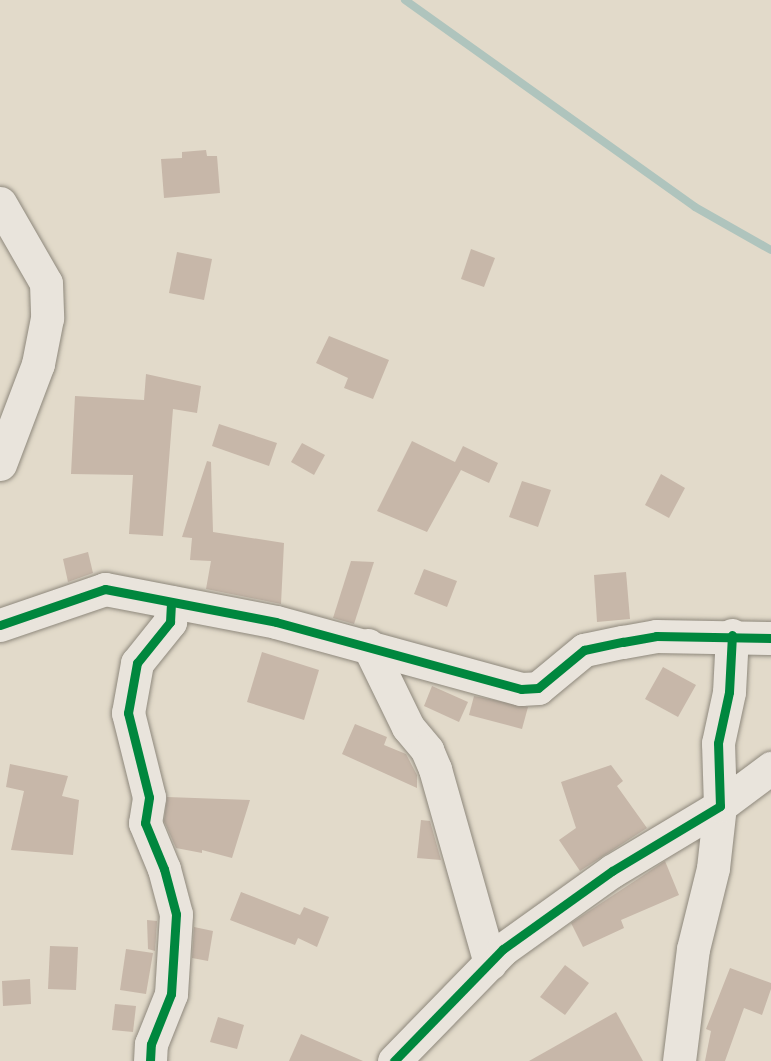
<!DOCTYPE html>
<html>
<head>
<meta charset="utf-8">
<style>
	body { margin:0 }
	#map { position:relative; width:771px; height:1061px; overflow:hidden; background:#e2daca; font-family:"EB Garamond",serif }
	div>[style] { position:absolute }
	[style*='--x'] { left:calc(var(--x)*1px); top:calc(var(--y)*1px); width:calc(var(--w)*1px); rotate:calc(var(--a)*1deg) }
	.stream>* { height:8px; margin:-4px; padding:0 4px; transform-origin:4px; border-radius:4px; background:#afc4bd }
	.building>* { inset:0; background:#c7b7a9 }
	.roads { filter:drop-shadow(0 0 2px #8e887c) drop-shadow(0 0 2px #8e887c) }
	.minor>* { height:33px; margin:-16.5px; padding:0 16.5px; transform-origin:16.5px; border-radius:16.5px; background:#e9e4dc }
	.cycleway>* { height:9px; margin:-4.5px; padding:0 4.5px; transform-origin:4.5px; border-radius:4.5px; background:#00873e }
	span { translate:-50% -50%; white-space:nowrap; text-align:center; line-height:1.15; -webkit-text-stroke:6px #f3e9d6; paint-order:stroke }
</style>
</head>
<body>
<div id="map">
	<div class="stream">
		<i style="--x:405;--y:0;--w:356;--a:35.5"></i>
		<i style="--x:695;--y:207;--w:87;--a:29.5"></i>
	</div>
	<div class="building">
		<i style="clip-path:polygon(206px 150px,207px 156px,217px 156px,220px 193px,164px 198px,161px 159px,182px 158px,182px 152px)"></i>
		<i style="clip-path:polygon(471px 249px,495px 258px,484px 287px,461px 279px)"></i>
		<i style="clip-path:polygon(177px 252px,212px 259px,204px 300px,169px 293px)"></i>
		<i style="clip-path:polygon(329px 336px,389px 360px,373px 399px,344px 388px,348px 378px,316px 363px)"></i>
		<i style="clip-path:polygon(146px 374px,201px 386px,197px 413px,173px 409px,163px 536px,129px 534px,133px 475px,71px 474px,75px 396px,144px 400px)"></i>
		<i style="clip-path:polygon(219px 424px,277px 443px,269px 466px,212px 446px)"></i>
		<i style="clip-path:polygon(412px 441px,455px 462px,463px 446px,498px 463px,489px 483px,461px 470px,427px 532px,377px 511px)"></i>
		<i style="clip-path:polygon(302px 443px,325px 455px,314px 475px,291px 462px)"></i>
		<i style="clip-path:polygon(207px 461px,211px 462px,213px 532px,284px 543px,281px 604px,206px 589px,211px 561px,190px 560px,192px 538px,182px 537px)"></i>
		<i style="clip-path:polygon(661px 474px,685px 488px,669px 518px,645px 505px)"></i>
		<i style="clip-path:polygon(522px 481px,551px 490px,538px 527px,509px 517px)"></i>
		<i style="clip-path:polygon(88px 552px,93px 573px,68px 582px,63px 559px)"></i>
		<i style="clip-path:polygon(351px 561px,374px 562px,354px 624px,333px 618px)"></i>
		<i style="clip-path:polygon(424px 569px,457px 581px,447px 607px,414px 594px)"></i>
		<i style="clip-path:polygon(626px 572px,630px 619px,597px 622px,594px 575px)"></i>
		<i style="clip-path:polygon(262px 652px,319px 670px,304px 720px,247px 702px)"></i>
		<i style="clip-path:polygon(663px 667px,696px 685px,678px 717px,645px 699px)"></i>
		<i style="clip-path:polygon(432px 686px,468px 702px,459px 722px,424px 706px)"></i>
		<i style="clip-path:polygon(474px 696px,528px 707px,522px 729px,469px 715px)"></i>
		<i style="clip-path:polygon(355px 724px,387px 737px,384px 745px,406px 754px,417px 775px,417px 788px,342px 754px)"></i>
		<i style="clip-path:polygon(10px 764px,68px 776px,62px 796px,79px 800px,73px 855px,11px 850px,24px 791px,6px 787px)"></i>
		<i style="clip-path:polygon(611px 765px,623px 781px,617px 786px,647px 828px,580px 871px,559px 840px,576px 828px,561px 782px)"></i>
		<i style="clip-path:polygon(167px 797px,250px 800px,232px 858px,202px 850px,202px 853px,176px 848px,164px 821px)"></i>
		<i style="clip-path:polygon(421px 820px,430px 821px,441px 860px,417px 858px)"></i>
		<i style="clip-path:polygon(665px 861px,679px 895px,621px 920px,624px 928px,583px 947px,571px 923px)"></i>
		<i style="clip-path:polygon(241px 892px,300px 915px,304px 907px,329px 917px,317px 947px,298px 938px,295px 945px,230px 920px)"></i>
		<i style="clip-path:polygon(147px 920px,157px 921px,155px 951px,148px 949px)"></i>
		<i style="clip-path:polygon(194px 927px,213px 931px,208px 961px,192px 958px)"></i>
		<i style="clip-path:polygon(50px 946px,78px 947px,76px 990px,48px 989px)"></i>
		<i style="clip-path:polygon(126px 949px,153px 953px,146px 994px,120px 990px)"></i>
		<i style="clip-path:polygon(565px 965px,589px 983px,565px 1015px,540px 997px)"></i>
		<i style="clip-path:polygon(730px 968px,771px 983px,771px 989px,762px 1015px,744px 1008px,725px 1061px,705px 1061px,711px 1031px,706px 1029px)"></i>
		<i style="clip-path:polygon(30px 979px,31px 1004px,3px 1006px,2px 981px)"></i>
		<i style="clip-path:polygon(115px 1004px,136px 1006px,133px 1032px,112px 1030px)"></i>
		<i style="clip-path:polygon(616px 1012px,643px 1061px,529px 1061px)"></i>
		<i style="clip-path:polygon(218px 1017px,244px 1025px,237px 1049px,210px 1042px)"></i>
		<i style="clip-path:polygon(301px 1034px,363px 1061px,289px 1061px)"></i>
	</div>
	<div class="roads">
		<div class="minor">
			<i style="--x:0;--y:203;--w:92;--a:60.1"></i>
			<i style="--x:46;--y:283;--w:35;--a:88"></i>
			<i style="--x:47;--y:318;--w:47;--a:101.1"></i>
			<i style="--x:38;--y:364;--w:107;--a:110.8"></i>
			<i style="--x:0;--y:625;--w:111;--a:-18.9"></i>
			<i style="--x:105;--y:589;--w:174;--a:10.9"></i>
			<i style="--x:276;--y:622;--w:254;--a:15.3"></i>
			<i style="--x:521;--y:689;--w:17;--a:-3"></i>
			<i style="--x:538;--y:688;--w:60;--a:-39.6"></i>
			<i style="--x:584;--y:650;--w:40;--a:-12"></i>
			<i style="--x:623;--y:642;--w:34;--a:-10"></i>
			<i style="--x:656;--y:636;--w:115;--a:1"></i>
			<i style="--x:368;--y:645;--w:91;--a:64"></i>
			<i style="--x:408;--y:727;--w:30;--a:50"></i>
			<i style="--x:427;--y:750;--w:21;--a:67"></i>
			<i style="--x:435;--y:769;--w:202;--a:74.2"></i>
			<i style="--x:150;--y:1061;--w:17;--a:-87"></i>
			<i style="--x:151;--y:1044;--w:54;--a:-68.2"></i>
			<i style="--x:171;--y:994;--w:80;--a:-86.4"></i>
			<i style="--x:176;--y:914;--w:47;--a:-104.9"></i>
			<i style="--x:164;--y:869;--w:50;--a:-112.4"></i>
			<i style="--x:145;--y:823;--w:26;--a:-81"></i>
			<i style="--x:149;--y:797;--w:87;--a:-104"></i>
			<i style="--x:128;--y:713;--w:51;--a:-79.8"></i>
			<i style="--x:137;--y:663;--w:53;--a:-51.2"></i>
			<i style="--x:170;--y:622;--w:20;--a:-87"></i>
			<i style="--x:394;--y:1061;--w:156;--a:-45.8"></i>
			<i style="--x:503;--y:949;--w:134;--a:-35.6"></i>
			<i style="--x:612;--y:871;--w:126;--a:-31"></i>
			<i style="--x:720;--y:806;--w:63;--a:-91.8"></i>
			<i style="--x:718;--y:743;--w:52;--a:-77.8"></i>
			<i style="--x:729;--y:692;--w:57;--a:-87"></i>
			<i style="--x:679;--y:1061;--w:113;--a:-82.9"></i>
			<i style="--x:693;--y:949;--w:83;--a:-76.1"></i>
			<i style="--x:713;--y:868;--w:62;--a:-83.6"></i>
			<i style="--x:720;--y:806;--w:64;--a:-36.7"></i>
		</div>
	</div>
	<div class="cycleway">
		<i style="--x:0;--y:625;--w:111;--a:-18.9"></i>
		<i style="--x:105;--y:589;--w:174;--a:10.9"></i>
		<i style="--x:276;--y:622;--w:254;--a:15.3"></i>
		<i style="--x:521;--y:689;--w:17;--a:-3"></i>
		<i style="--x:538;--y:688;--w:60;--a:-39.6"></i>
		<i style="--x:584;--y:650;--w:40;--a:-12"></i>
		<i style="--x:623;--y:642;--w:34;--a:-10"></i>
		<i style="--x:656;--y:636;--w:115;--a:1"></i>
		<i style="--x:150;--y:1061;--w:17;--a:-87"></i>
		<i style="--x:151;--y:1044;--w:54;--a:-68.2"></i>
		<i style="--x:171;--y:994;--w:80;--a:-86.4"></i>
		<i style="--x:176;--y:914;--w:47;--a:-104.9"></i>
		<i style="--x:164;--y:869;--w:50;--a:-112.4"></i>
		<i style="--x:145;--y:823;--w:26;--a:-81"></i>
		<i style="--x:149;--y:797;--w:87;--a:-104"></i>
		<i style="--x:128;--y:713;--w:51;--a:-79.8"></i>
		<i style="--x:137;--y:663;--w:53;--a:-51.2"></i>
		<i style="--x:170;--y:622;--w:20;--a:-87"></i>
		<i style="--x:394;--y:1061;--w:156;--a:-45.8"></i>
		<i style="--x:503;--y:949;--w:134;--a:-35.6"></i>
		<i style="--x:612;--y:871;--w:126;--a:-31"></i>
		<i style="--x:720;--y:806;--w:63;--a:-91.8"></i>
		<i style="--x:718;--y:743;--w:52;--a:-77.8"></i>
		<i style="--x:729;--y:692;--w:57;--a:-87"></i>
	</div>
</div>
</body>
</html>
